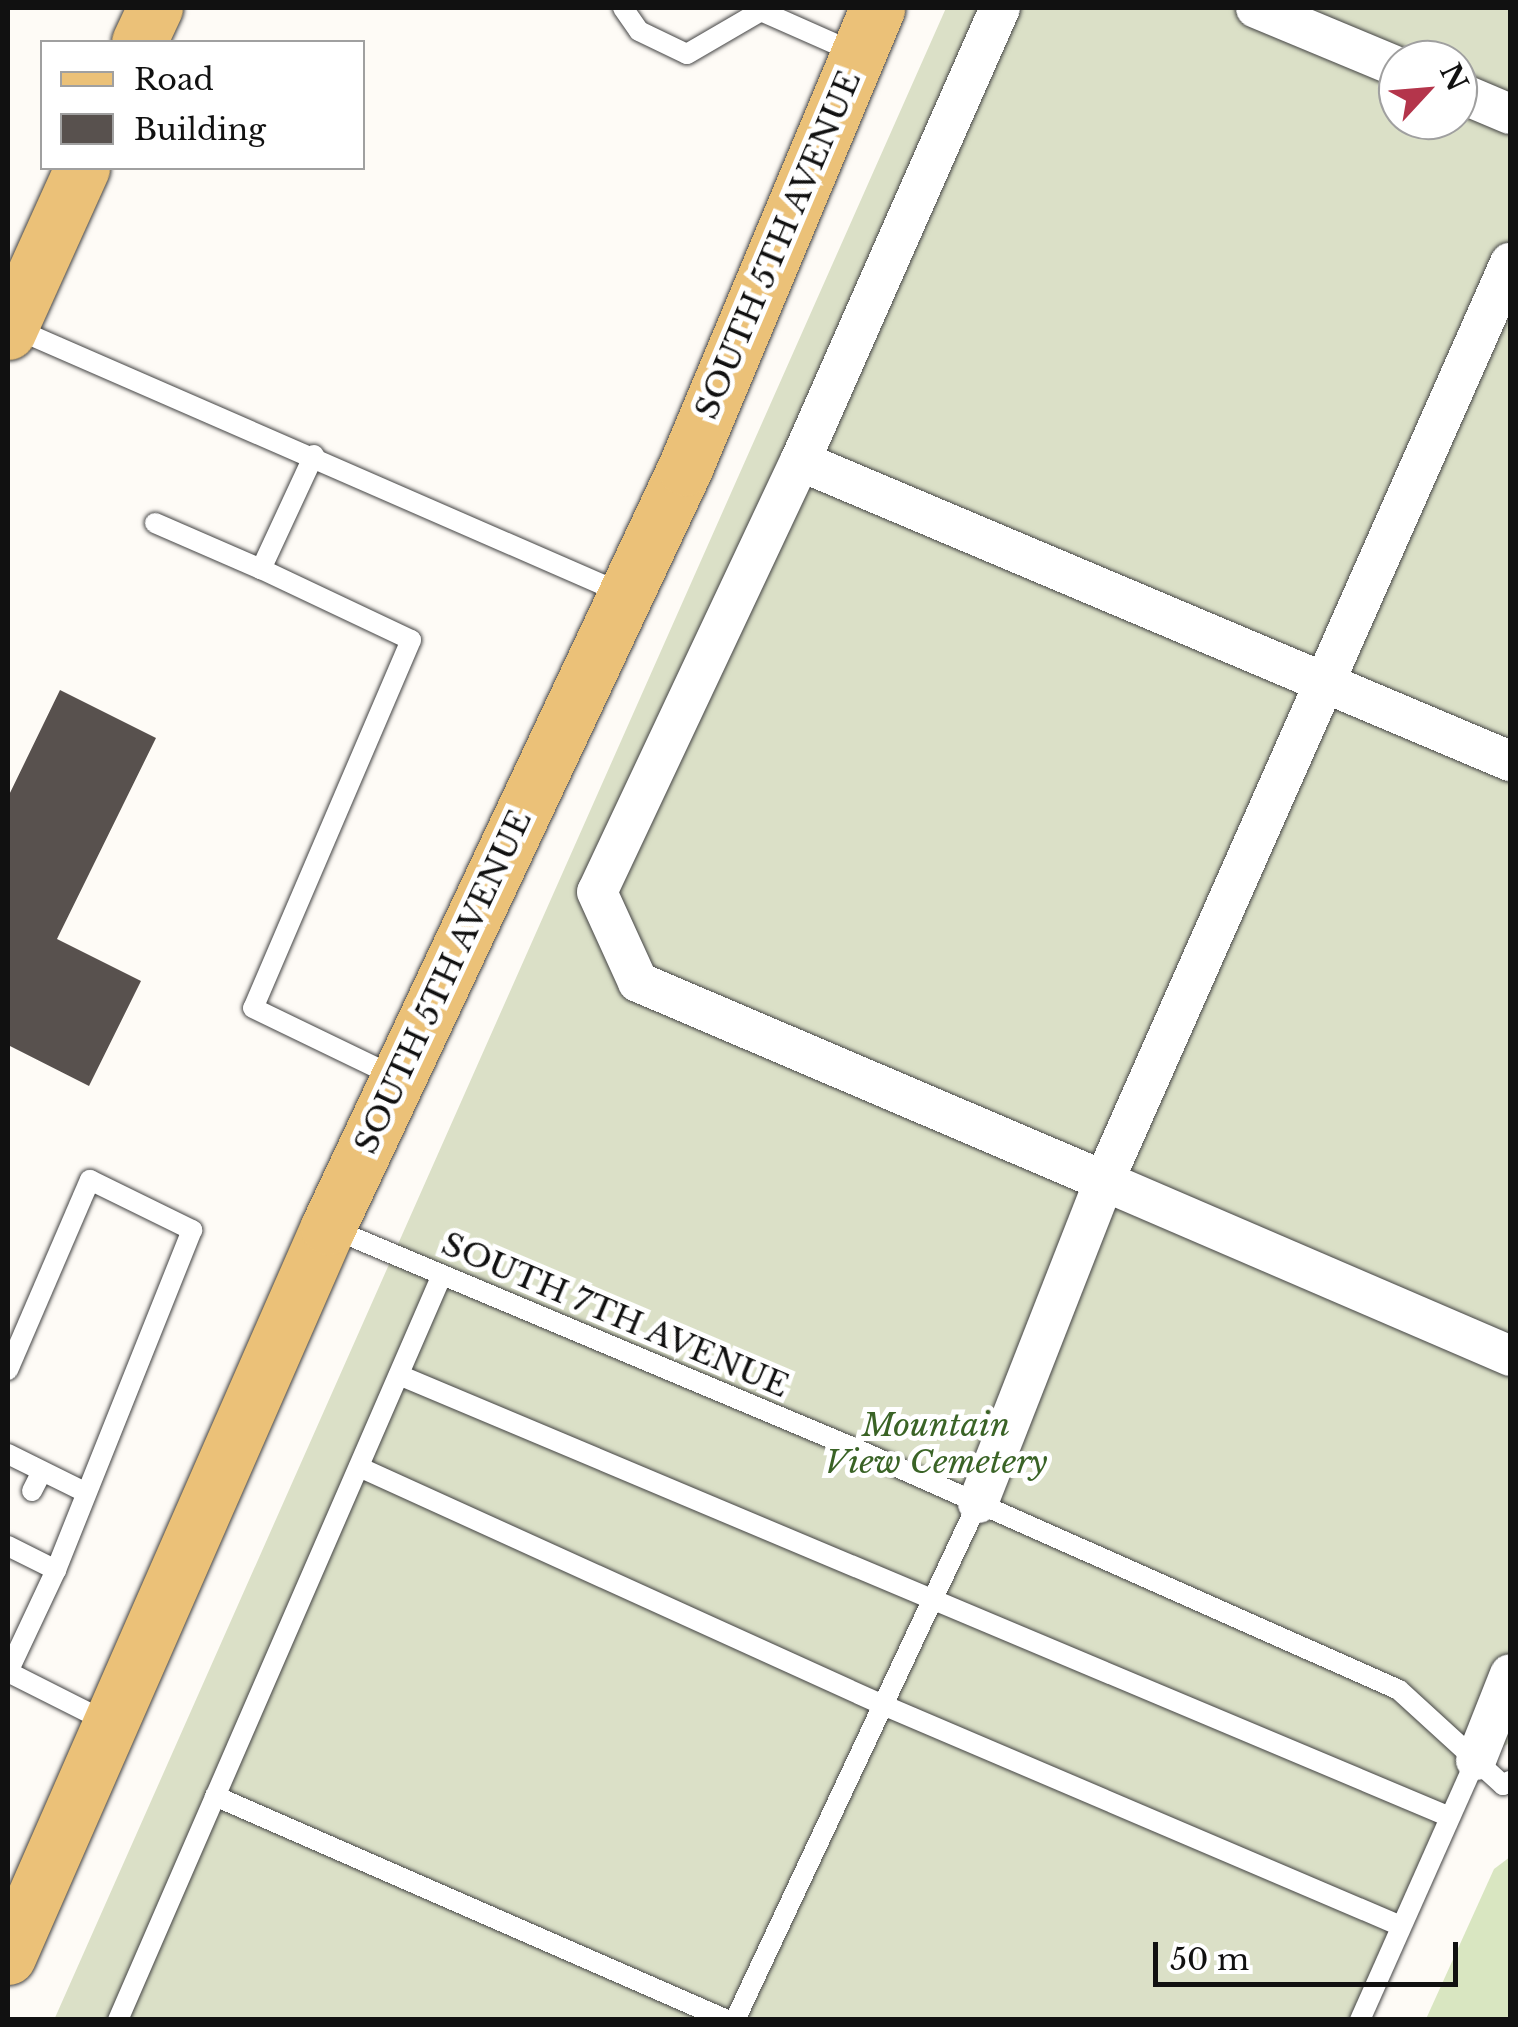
<!DOCTYPE html>
<html>
<head>
<meta charset="utf-8">
<style>
	body { margin:0 }
	#map { position:relative; width:1518px; height:2027px; overflow:hidden; background:#fefbf6; font-family:"Libre Baskerville",serif }
	div>[style] { position:absolute }
	[style*='--x'] { left:calc(var(--x)*1px); top:calc(var(--y)*1px); width:calc(var(--w)*1px); rotate:calc(var(--a)*1deg) }
	.green>* { inset:0; background:#d9e6c1 }
	.cemetery>* { inset:0; background:#dbe0c7 }
	.building>* { inset:0; background:#58514e }
	.roads { filter:drop-shadow(0 0 2px #444) drop-shadow(0 0 2px #444) }
	.lane>* { height:20px; margin:-10px; padding:0 10px; transform-origin:10px; border-radius:10px; background:#fff }
	.street>* { height:40px; margin:-20px; padding:0 20px; transform-origin:20px; border-radius:20px; background:#fff }
	.primary>* { height:55px; margin:-27.5px; padding:0 27.5px; transform-origin:27.5px; border-radius:27.5px; background:#ebc178 }
	span { translate:-50% -50%; white-space:nowrap; text-align:center; line-height:1.15; -webkit-text-stroke:10px #fff; paint-order:stroke }
	.street-label { font-size:32px; color:#111 }
	.park-label { font-size:32px; color:#3a6326; font-style:italic }
	.frame { position:absolute; inset:0; border:10px solid #111; pointer-events:none }
	.legend { position:absolute; left:40px; top:40px; width:325px; height:130px; box-sizing:border-box; background:#fff; border:2px solid #a0a0a0; margin:0; padding:12px 18px; list-style:none; font-size:30px; color:#111 }
	.legend li { display:flex; align-items:center; gap:20px; height:50px }
	.legend b { width:50px; border:2px solid #a0a0a0 }
	.north { position:absolute; left:1378px; top:40px; width:100px; height:100px; box-sizing:border-box; background:#fff; border:2px solid #a0a0a0; border-radius:50%; rotate:64deg; font-size:28px; font-weight:700; line-height:40px; text-align:center; color:#111 }
	.north::after { content:''; display:block; margin:auto; width:35px; height:45px; background:#b4354b; clip-path:polygon(50% 0,100% 100%,50% 72%,0 100%) }
	.scale { position:absolute; left:1153px; top:1942px; width:305px; height:45px; box-sizing:border-box; border:5px solid #111; border-top:0; padding-left:12px; font-size:30px; line-height:35px; white-space:nowrap; color:#111; -webkit-text-stroke:8px #fff; paint-order:stroke }
</style>
</head>
<body>
<div id="map">
	<div class="green">
		<i style="clip-path:polygon(1510px 1857px,1510px 2019px,1426px 2019px,1494px 1869px)"></i>
	</div>
	<div class="cemetery">
		<i style="clip-path:polygon(evenodd,946px 8px,1510px 8px,1510px 1743px,1476px 1760px,1358px 2019px,54px 2020px,946px 8px,1398px 60px,1458px 60px,1458px 120px,1398px 120px,1398px 60px)"></i>
	</div>
	<div class="building">
		<i style="clip-path:polygon(60px 690px,156px 738px,57px 939px,141px 981px,89px 1086px,8px 1045px,8px 797px)"></i>
	</div>
	<div class="roads">
		<div class="lane">
			<i style="--x:623;--y:8;--w:28;--a:55"></i>
			<i style="--x:639;--y:31;--w:53;--a:25.6"></i>
			<i style="--x:687;--y:54;--w:86;--a:-30.2"></i>
			<i style="--x:761;--y:11;--w:104;--a:23.9"></i>
			<i style="--x:14;--y:328;--w:665;--a:23.56"></i>
			<i style="--x:314;--y:455;--w:126;--a:114.9"></i>
			<i style="--x:261;--y:569;--w:166;--a:25.3"></i>
			<i style="--x:411;--y:640;--w:400;--a:113.2"></i>
			<i style="--x:253;--y:1008;--w:161;--a:25.8"></i>
			<i style="--x:155;--y:523;--w:116;--a:23.5"></i>
			<i style="--x:331;--y:1228;--w:567;--a:22.81"></i>
			<i style="--x:854;--y:1448;--w:596;--a:23.94"></i>
			<i style="--x:1399;--y:1690;--w:141;--a:42.4"></i>
			<i style="--x:1503;--y:1785;--w:8;--a:-30"></i>
			<i style="--x:8;--y:1370;--w:207;--a:-66.7"></i>
			<i style="--x:90;--y:1180;--w:114;--a:26.1"></i>
			<i style="--x:192;--y:1230;--w:366;--a:111.8"></i>
			<i style="--x:399;--y:1375;--w:1140;--a:22.81"></i>
			<i style="--x:8;--y:1454;--w:86;--a:26.3"></i>
			<i style="--x:359;--y:1467;--w:576;--a:24.43"></i>
			<i style="--x:883;--y:1705;--w:563;--a:23.11"></i>
			<i style="--x:32;--y:1491;--w:22;--a:-63"></i>
			<i style="--x:8;--y:1546;--w:54;--a:26.6"></i>
			<i style="--x:56;--y:1570;--w:113;--a:115.2"></i>
			<i style="--x:8;--y:1672;--w:113;--a:26.8"></i>
			<i style="--x:215;--y:1796;--w:559;--a:23.63"></i>
			<i style="--x:118;--y:2020;--w:812;--a:-66.5"></i>
			<i style="--x:735;--y:2020;--w:571;--a:-64.83"></i>
			<i style="--x:1360;--y:2020;--w:285;--a:-66"></i>
		</div>
		<div class="street">
			<i style="--x:1000;--y:8;--w:495;--a:113.8"></i>
			<i style="--x:800;--y:461;--w:476;--a:115.2"></i>
			<i style="--x:597;--y:892;--w:99;--a:65.5"></i>
			<i style="--x:638;--y:982;--w:507;--a:23.12"></i>
			<i style="--x:1104;--y:1181;--w:1004;--a:-66.14"></i>
			<i style="--x:1256;--y:8;--w:154;--a:22.6"></i>
			<i style="--x:1458;--y:92;--w:56;--a:22.9"></i>
			<i style="--x:800;--y:461;--w:771;--a:22.91"></i>
			<i style="--x:978;--y:1503;--w:346;--a:-68.6"></i>
			<i style="--x:1104;--y:1181;--w:442;--a:23.3"></i>
			<i style="--x:1476;--y:1760;--w:92;--a:-68.4"></i>
		</div>
		<div class="primary">
			<i style="--x:139;--y:42;--w:38;--a:-65"></i>
			<i style="--x:8;--y:332;--w:180;--a:-65.7"></i>
			<i style="--x:8;--y:1957;--w:797;--a:-66.33"></i>
			<i style="--x:328;--y:1227;--w:839;--a:-64.81"></i>
			<i style="--x:685;--y:468;--w:498;--a:-67.3"></i>
		</div>
	</div>
	<div class="street-label">
		<span style="left:778px;top:245px;rotate:-67deg">SOUTH 5TH AVENUE</span>
		<span style="left:443px;top:982px;rotate:-65deg">SOUTH 5TH AVENUE</span>
		<span style="left:615px;top:1315px;rotate:23deg">SOUTH 7TH AVENUE</span>
	</div>
	<div class="park-label">
		<span style="left:936px;top:1444px">Mountain<br>View Cemetery</span>
	</div>
	<div class="frame"></div>
	<ul class="legend">
	<li><b style="height:12px;background:#ebc178"></b>Road</li>
	<li><b style="height:28px;background:#58514e"></b>Building</li>
	</ul>
	<div class="north">N</div>
	<div class="scale">50 m</div>
</div>
</body>
</html>
